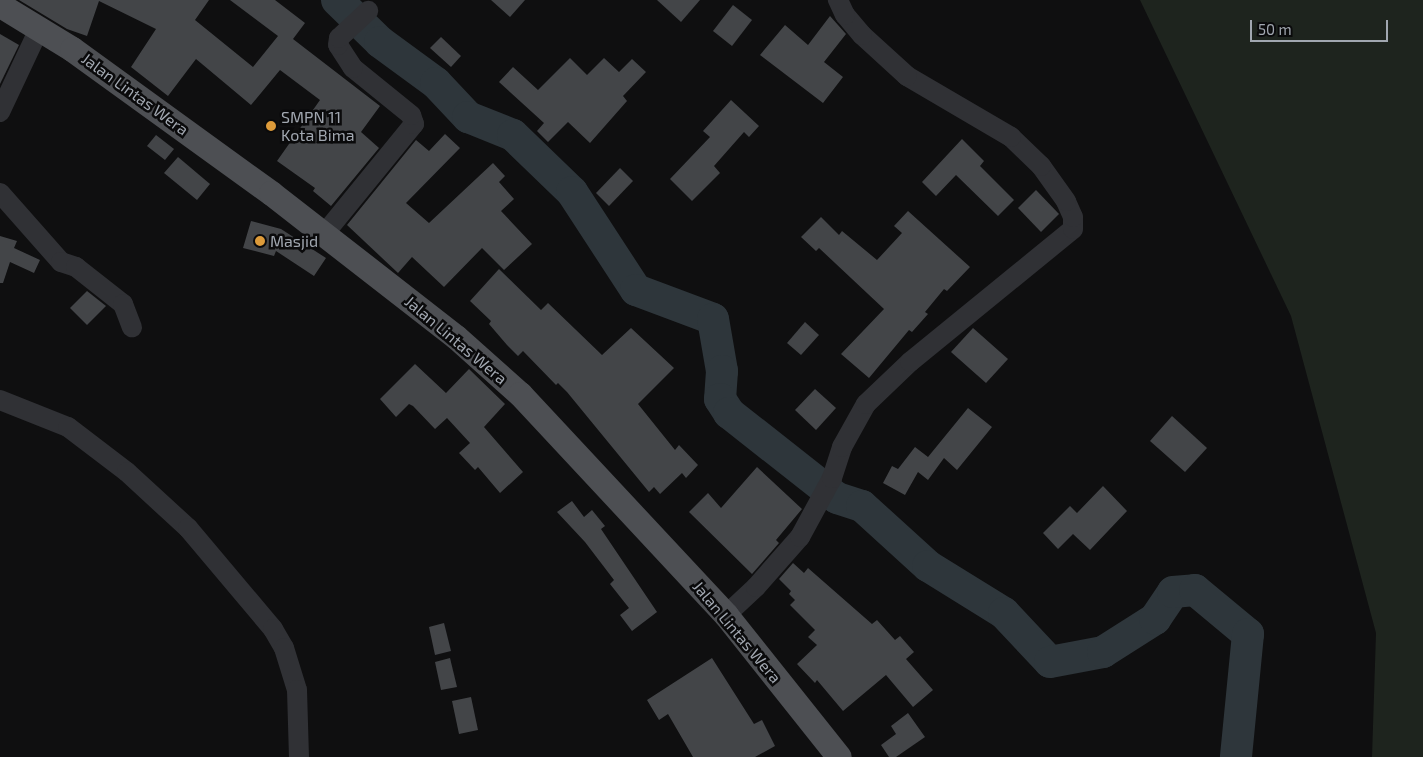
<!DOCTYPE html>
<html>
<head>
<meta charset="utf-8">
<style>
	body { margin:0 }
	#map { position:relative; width:1423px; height:757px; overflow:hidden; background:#0f0f10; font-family:"Exo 2",sans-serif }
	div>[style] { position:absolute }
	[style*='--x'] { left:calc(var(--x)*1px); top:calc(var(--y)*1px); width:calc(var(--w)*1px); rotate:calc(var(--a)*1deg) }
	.green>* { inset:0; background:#1e241e }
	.river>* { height:32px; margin:-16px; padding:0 16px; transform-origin:16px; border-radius:16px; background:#2e363b }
	.building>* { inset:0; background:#434548 }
	.minor>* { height:20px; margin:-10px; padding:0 10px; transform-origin:10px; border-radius:10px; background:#303135 }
	.major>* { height:25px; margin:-12.5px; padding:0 12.5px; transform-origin:12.5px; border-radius:12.5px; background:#4d4f53 }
	.dots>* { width:14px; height:14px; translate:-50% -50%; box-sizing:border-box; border:2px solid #0a0a0b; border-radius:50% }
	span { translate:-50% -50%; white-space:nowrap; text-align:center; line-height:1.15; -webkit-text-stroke:5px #0a0a0b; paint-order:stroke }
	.street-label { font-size:16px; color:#a1a7b0 }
	.poi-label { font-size:16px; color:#a1a7b0 }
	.left { translate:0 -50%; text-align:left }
	.scale { position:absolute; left:1250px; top:20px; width:138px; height:22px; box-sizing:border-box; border:2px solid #a1a7b0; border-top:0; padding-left:6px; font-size:15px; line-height:18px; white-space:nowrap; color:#a1a7b0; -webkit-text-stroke:4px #0a0a0b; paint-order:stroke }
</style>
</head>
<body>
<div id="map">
	<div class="green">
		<i style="clip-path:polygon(1140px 0,1423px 0,1423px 757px,1372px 757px,1376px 633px,1291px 316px)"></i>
	</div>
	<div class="river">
		<i style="--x:337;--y:0;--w:60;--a:44.3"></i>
		<i style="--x:380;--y:42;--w:69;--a:36.2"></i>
		<i style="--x:436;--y:83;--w:47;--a:46.7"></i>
		<i style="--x:468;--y:117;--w:48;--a:21.8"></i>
		<i style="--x:513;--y:135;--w:82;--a:44"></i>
		<i style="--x:572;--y:192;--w:117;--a:56.9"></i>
		<i style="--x:636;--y:290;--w:82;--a:20.6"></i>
		<i style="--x:713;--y:319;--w:53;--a:80.2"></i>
		<i style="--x:722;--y:371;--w:28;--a:94"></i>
		<i style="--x:720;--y:399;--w:17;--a:57"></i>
		<i style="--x:729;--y:413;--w:137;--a:38.2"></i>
		<i style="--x:837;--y:498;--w:26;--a:18"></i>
		<i style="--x:862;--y:506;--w:89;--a:42.3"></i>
		<i style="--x:928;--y:566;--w:89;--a:31.7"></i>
		<i style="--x:1004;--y:613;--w:67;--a:46.8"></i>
		<i style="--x:1050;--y:662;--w:54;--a:-10.7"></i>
		<i style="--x:1103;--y:652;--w:62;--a:-32.4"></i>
		<i style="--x:1155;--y:619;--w:32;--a:-56"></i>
		<i style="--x:1173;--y:592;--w:22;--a:-5"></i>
		<i style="--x:1195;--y:590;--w:69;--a:39.7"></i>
		<i style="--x:1248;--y:634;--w:124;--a:95.6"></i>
	</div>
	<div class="building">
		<i style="clip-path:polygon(19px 0,209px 0,195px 20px,253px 67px,278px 36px,230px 0,275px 0,305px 23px,293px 39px,380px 106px,361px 132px,379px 148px,331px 206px,313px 191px,315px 188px,277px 161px,320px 100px,280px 70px,251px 105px,196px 59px,168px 96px,131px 67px,156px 29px,99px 1px,87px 36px,67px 29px)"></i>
		<i style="clip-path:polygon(491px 0,525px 0,510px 17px)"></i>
		<i style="clip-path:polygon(657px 0,700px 0,681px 22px)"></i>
		<i style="clip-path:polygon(733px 5px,752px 20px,732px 46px,713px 31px)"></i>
		<i style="clip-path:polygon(830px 16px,846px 34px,824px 62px,843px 77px,823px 103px,760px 55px,785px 25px,808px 45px)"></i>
		<i style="clip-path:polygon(0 34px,19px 45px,0 84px)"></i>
		<i style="clip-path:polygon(441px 37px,461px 56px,451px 67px,430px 48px)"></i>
		<i style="clip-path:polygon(570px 58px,587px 75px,604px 58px,619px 72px,632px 59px,646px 72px,623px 96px,627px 101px,590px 143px,568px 122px,548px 142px,537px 131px,544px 123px,499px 82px,513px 67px,538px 90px)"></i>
		<i style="clip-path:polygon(731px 100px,759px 126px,749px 137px,744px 132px,714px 166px,720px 173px,692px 201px,670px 179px,710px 137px,703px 131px)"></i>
		<i style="clip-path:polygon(445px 134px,460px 148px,406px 203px,429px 223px,493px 163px,505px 176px,499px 182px,514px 199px,501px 211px,532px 244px,504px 270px,482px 248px,444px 287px,412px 257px,398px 273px,347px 225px,416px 140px,429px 151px)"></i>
		<i style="clip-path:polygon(156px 135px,174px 149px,165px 160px,147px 146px)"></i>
		<i style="clip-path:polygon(962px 139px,984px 161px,980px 166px,1014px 200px,998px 216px,956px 175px,936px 196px,922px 182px)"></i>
		<i style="clip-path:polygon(178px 157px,210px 184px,197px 200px,164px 173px)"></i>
		<i style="clip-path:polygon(620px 168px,633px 181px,609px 206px,596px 193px)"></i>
		<i style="clip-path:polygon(1036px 190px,1059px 214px,1041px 232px,1018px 208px)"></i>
		<i style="clip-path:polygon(908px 211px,970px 267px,947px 291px,944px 289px,925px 312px,928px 314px,912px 332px,909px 330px,869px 378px,841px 354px,884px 309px,819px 248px,816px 251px,801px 237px,821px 217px,839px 235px,842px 231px,877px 260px,902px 233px,894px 226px)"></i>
		<i style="clip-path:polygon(251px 221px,281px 229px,326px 258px,314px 276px,276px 251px,274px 256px,243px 248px)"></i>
		<i style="clip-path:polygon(0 236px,17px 241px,14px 248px,40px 260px,34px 273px,10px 262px,3px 283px,0 283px)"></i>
		<i style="clip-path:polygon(499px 269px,541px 310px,548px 303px,602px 355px,631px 328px,674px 368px,638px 404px,675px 450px,679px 445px,698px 465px,686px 478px,682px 473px,660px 494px,654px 487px,649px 492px,567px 392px,558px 383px,556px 385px,523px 351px,518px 356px,507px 345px,489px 324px,491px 321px,470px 301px)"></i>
		<i style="clip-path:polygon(87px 291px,106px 306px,87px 325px,70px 308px)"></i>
		<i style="clip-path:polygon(805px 322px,819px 335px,801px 355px,787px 343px)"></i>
		<i style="clip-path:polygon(973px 328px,1008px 359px,986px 383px,951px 352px)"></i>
		<i style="clip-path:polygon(415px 364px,446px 393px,469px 369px,505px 404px,484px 427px,523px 472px,500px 493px,478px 467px,475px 470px,459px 453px,470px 443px,447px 418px,435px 429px,413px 406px,409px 404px,396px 417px,380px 399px)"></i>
		<i style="clip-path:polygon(815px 389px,836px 408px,816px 430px,795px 410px)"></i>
		<i style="clip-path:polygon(968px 408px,992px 427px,957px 470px,944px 458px,928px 480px,918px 472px,905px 495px,883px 483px,892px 466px,898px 469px,915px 447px,928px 457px)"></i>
		<i style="clip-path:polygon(1172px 416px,1207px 448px,1185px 472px,1150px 441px)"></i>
		<i style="clip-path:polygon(757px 467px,802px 509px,776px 540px,779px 543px,752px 574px,689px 512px,708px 493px,721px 508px)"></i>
		<i style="clip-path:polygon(1103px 486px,1127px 511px,1090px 550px,1073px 534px,1058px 549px,1043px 533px,1070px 506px,1077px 513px)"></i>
		<i style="clip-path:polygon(572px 501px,584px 517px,592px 510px,605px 526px,601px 529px,657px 612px,632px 631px,620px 615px,629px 608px,610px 584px,614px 580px,585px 542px,557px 512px)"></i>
		<i style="clip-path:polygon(793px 563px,804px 573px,808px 568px,872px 624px,877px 620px,895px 640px,900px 636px,914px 652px,906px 659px,933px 690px,913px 707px,886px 675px,843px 711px,817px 680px,815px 683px,797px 664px,817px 645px,808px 637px,815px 630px,790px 605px,795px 600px,789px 594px,791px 591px,779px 579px)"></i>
		<i style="clip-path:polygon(444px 623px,451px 651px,435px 655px,429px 627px)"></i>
		<i style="clip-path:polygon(450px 658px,457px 687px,441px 690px,435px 662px)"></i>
		<i style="clip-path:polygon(712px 658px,754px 724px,762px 720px,775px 746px,755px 757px,693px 757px,668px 714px,659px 720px,647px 700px)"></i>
		<i style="clip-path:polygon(471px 697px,478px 730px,459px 734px,452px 701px)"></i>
		<i style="clip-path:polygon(908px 713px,925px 737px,896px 757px,889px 757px,881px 745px,896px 734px,891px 726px)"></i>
	</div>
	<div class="minor">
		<i style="--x:0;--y:112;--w:92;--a:-64.8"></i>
		<i style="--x:0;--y:193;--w:92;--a:48.5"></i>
		<i style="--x:61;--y:262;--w:16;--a:18"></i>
		<i style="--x:76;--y:267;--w:60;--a:38.2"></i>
		<i style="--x:123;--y:304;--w:25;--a:69"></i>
		<i style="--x:325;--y:233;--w:141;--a:-50.8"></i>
		<i style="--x:414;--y:124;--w:9;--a:-108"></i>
		<i style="--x:411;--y:115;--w:75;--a:-141"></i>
		<i style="--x:353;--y:68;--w:27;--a:-123"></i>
		<i style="--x:338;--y:45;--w:7;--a:-82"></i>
		<i style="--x:339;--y:38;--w:40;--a:-43"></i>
		<i style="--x:0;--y:400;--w:73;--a:21.7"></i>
		<i style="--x:68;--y:427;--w:74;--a:37.3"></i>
		<i style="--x:127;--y:472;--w:83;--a:42.6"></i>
		<i style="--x:188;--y:528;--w:132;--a:49.9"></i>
		<i style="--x:273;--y:629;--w:22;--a:60"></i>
		<i style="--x:284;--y:648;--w:44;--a:72.8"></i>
		<i style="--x:297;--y:690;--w:67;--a:88.3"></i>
		<i style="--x:726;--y:615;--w:41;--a:-43"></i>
		<i style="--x:756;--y:587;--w:67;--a:-48.7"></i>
		<i style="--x:800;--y:537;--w:67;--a:-61.5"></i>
		<i style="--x:832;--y:478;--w:33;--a:-72"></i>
		<i style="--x:842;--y:447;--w:49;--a:-60.8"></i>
		<i style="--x:866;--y:404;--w:61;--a:-43.7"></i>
		<i style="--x:910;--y:362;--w:210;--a:-39.2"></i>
		<i style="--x:1073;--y:229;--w:12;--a:-90"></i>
		<i style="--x:1073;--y:217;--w:17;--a:-114"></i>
		<i style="--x:1066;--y:201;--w:43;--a:-125.5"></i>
		<i style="--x:1041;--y:166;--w:42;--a:-136"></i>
		<i style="--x:1011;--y:137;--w:121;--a:-149.6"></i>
		<i style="--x:907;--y:76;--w:61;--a:-137.7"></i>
		<i style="--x:862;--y:35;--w:26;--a:-130"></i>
		<i style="--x:845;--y:15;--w:17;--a:-115"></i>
	</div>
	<div class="major">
		<i style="--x:0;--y:5;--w:84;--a:31.4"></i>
		<i style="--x:72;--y:49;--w:246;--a:35.9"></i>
		<i style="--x:271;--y:193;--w:234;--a:37.9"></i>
		<i style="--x:456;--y:337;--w:86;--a:41.7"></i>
		<i style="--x:520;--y:394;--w:302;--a:47"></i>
		<i style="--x:726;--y:615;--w:181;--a:51.5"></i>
	</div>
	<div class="dots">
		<i style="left:271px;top:126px;background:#dd9b3a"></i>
		<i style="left:260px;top:241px;background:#dd9b3a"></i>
	</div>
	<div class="street-label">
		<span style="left:135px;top:94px;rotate:36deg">Jalan Lintas Wera</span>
		<span style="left:456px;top:340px;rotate:40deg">Jalan Lintas Wera</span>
		<span style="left:737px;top:632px;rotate:50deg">Jalan Lintas Wera</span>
	</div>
	<div class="poi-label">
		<span class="left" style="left:281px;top:126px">SMPN 11<br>Kota Bima</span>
		<span class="left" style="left:270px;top:241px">Masjid</span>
	</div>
	<div class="scale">50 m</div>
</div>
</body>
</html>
